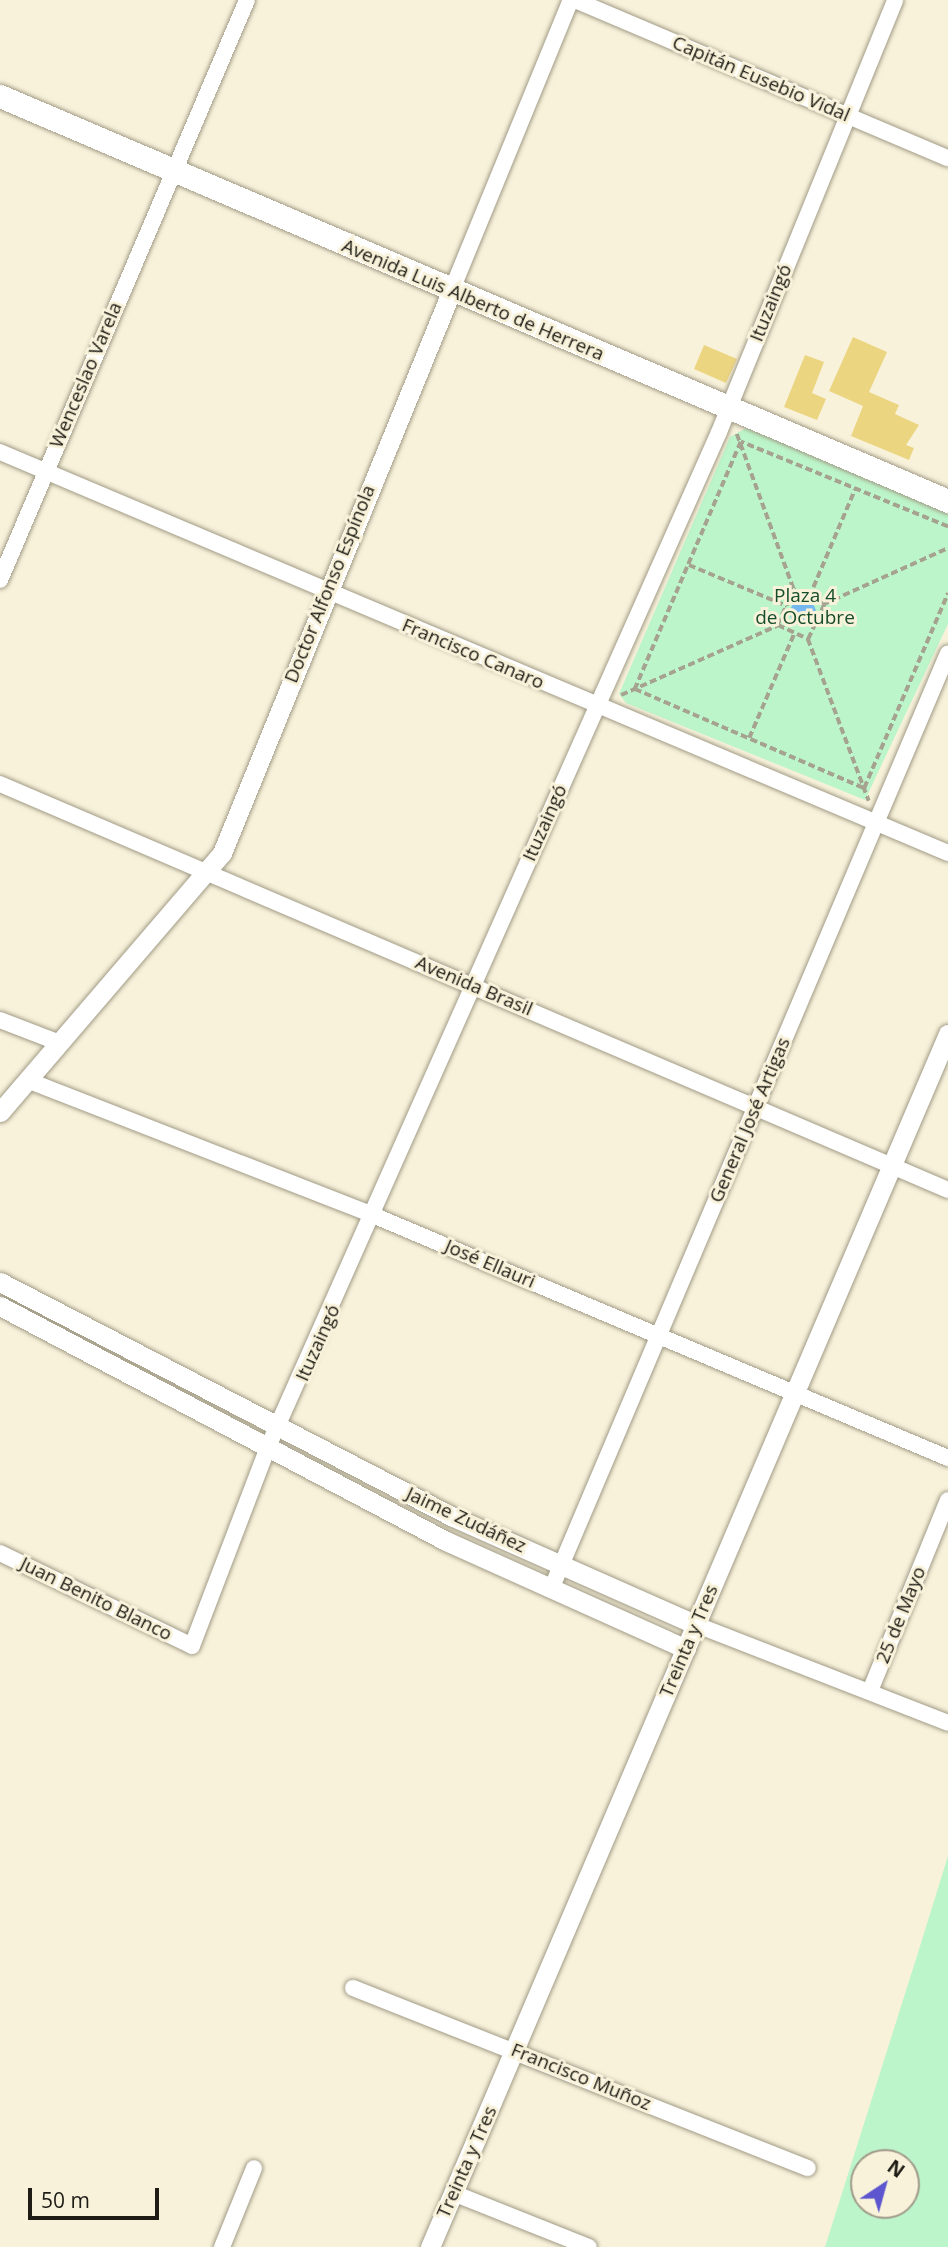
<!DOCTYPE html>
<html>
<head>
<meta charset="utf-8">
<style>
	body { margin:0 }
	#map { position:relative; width:948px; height:2247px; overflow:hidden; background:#f8f2db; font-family:"Open Sans",sans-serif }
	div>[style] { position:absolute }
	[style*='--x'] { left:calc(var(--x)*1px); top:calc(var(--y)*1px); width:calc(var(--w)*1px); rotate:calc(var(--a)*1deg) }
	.green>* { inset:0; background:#bcf5c9 }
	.water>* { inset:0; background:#75b7f1 }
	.round { border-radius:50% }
	.building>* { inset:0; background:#ecd581 }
	.path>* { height:3.5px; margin-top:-1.75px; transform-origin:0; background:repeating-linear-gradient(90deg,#a6a290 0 7px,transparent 0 10.5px) }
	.roads { filter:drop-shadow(0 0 2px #a19b86) drop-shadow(0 0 2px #a19b86) }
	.minor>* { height:16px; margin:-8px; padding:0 8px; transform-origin:8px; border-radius:8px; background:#fff }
	.tertiary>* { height:19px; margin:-9.5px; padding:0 9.5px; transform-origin:9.5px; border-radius:9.5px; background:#fff }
	.secondary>* { height:23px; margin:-11.5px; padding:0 11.5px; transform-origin:11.5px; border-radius:11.5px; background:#fff }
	span { translate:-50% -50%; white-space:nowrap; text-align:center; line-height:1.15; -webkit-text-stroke:6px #f8f2db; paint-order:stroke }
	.street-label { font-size:19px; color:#1e1c14 }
	.park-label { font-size:19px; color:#164d2a }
	.north { position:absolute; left:850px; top:2149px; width:70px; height:70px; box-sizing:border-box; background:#f8f2db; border:2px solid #a19c8b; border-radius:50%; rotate:36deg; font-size:19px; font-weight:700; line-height:28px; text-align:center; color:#1e1c14 }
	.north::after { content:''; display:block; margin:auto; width:24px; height:32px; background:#5e56cf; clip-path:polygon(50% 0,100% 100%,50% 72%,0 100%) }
	.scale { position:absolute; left:28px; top:2188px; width:131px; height:32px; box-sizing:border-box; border:4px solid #1e1c14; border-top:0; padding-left:9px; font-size:21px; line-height:24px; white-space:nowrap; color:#1e1c14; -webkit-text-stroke:5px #f8f2db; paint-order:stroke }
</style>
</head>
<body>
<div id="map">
	<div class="green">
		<i style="clip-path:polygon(748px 427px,948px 513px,948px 624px,865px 800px,626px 703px,619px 694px,730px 437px)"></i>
		<i style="clip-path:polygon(evenodd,948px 1856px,948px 2247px,825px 2247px,916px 1959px,948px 1856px,864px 2163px,906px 2163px,906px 2205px,864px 2205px,864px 2163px)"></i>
	</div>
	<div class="water">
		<i class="round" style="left:790px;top:600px;width:26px;height:26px"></i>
	</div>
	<div class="building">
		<i style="clip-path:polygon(853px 337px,887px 352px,869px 392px,899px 405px,895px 414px,919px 425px,906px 445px,914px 448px,909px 460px,851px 436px,863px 406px,829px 391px)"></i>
		<i style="clip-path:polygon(704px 345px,737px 359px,726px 383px,694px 369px)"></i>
		<i style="clip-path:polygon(805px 355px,824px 362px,812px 393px,826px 399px,817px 420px,784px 407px)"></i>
	</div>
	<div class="path">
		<i style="--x:737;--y:434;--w:166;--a:69.9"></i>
		<i style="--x:794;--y:590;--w:38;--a:115"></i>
		<i style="--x:778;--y:625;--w:33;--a:25"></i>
		<i style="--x:808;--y:639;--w:38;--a:-65"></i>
		<i style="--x:824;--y:604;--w:33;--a:-155"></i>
		<i style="--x:948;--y:527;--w:224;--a:-157.7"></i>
		<i style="--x:741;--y:442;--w:269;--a:113.2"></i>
		<i style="--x:635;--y:689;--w:249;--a:23.4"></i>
		<i style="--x:864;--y:788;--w:212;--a:-66.7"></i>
		<i style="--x:689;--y:565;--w:106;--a:22.7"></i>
		<i style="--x:809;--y:597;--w:117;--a:-66.9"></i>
		<i style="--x:824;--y:604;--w:136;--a:-24.3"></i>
		<i style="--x:808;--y:639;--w:173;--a:69.4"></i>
		<i style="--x:621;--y:695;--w:171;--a:-23.9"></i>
		<i style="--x:749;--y:738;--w:113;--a:-66.6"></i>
	</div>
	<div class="roads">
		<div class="minor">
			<i style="--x:575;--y:0;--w:405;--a:23"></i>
			<i style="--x:451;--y:292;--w:316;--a:-67.7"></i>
			<i style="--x:0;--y:452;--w:1029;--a:22.93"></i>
			<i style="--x:0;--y:580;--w:630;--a:-66.93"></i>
			<i style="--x:0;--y:784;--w:1031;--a:23.18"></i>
			<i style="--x:0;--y:1020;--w:64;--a:21"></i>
			<i style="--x:27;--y:1080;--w:374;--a:21.3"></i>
			<i style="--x:375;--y:1216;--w:622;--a:22.9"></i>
			<i style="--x:0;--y:1553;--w:213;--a:25.8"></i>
			<i style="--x:192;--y:1646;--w:213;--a:-69.1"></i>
			<i style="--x:268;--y:1447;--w:1111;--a:-66.04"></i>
			<i style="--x:719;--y:432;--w:466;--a:-67.8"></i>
			<i style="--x:552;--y:1587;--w:1014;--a:-67.02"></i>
			<i style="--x:697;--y:1625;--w:269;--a:21.3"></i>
			<i style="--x:870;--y:1691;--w:206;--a:-67.8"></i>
			<i style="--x:353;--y:1988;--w:489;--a:21.6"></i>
			<i style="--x:453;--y:2193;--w:146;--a:21.7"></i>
			<i style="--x:222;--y:2247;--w:85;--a:-67.9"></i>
		</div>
		<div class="tertiary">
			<i style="--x:0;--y:1112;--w:341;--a:-49.4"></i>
			<i style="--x:222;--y:853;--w:606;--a:-67.79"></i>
			<i style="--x:0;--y:1282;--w:510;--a:27.42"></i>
			<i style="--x:453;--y:1517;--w:267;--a:23.9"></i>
			<i style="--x:0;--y:1306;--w:504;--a:27.79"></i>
			<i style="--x:446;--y:1541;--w:263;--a:24.2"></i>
			<i style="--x:430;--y:2247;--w:1319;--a:-66.88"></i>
		</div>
		<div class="secondary">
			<i style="--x:0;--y:96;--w:1031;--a:23.13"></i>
		</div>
	</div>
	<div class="street-label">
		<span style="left:761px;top:79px;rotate:23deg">Capitán Eusebio Vidal</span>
		<span style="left:473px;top:300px;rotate:23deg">Avenida Luis Alberto de Herrera</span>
		<span style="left:771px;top:303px;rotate:-68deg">Ituzaingó</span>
		<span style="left:86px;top:375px;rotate:-67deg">Wenceslao Varela</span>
		<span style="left:330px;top:584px;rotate:-68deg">Doctor Alfonso Espínola</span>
		<span style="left:473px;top:654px;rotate:23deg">Francisco Canaro</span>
		<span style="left:545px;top:823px;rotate:-66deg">Ituzaingó</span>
		<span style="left:474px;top:986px;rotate:23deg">Avenida Brasil</span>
		<span style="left:750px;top:1120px;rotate:-67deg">General José Artigas</span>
		<span style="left:490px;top:1264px;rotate:23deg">José Ellauri</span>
		<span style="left:318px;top:1343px;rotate:-66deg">Ituzaingó</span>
		<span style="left:466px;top:1520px;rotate:25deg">Jaime Zudáñez</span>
		<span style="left:96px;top:1599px;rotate:26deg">Juan Benito Blanco</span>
		<span style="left:901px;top:1615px;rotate:-68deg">25 de Mayo</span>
		<span style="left:689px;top:1641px;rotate:-67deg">Treinta y Tres</span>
		<span style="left:581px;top:2077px;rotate:22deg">Francisco Muñoz</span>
		<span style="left:467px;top:2162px;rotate:-66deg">Treinta y Tres</span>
	</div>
	<div class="park-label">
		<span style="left:805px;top:607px">Plaza 4<br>de Octubre</span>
	</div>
	<div class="north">N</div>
	<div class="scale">50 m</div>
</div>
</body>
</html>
